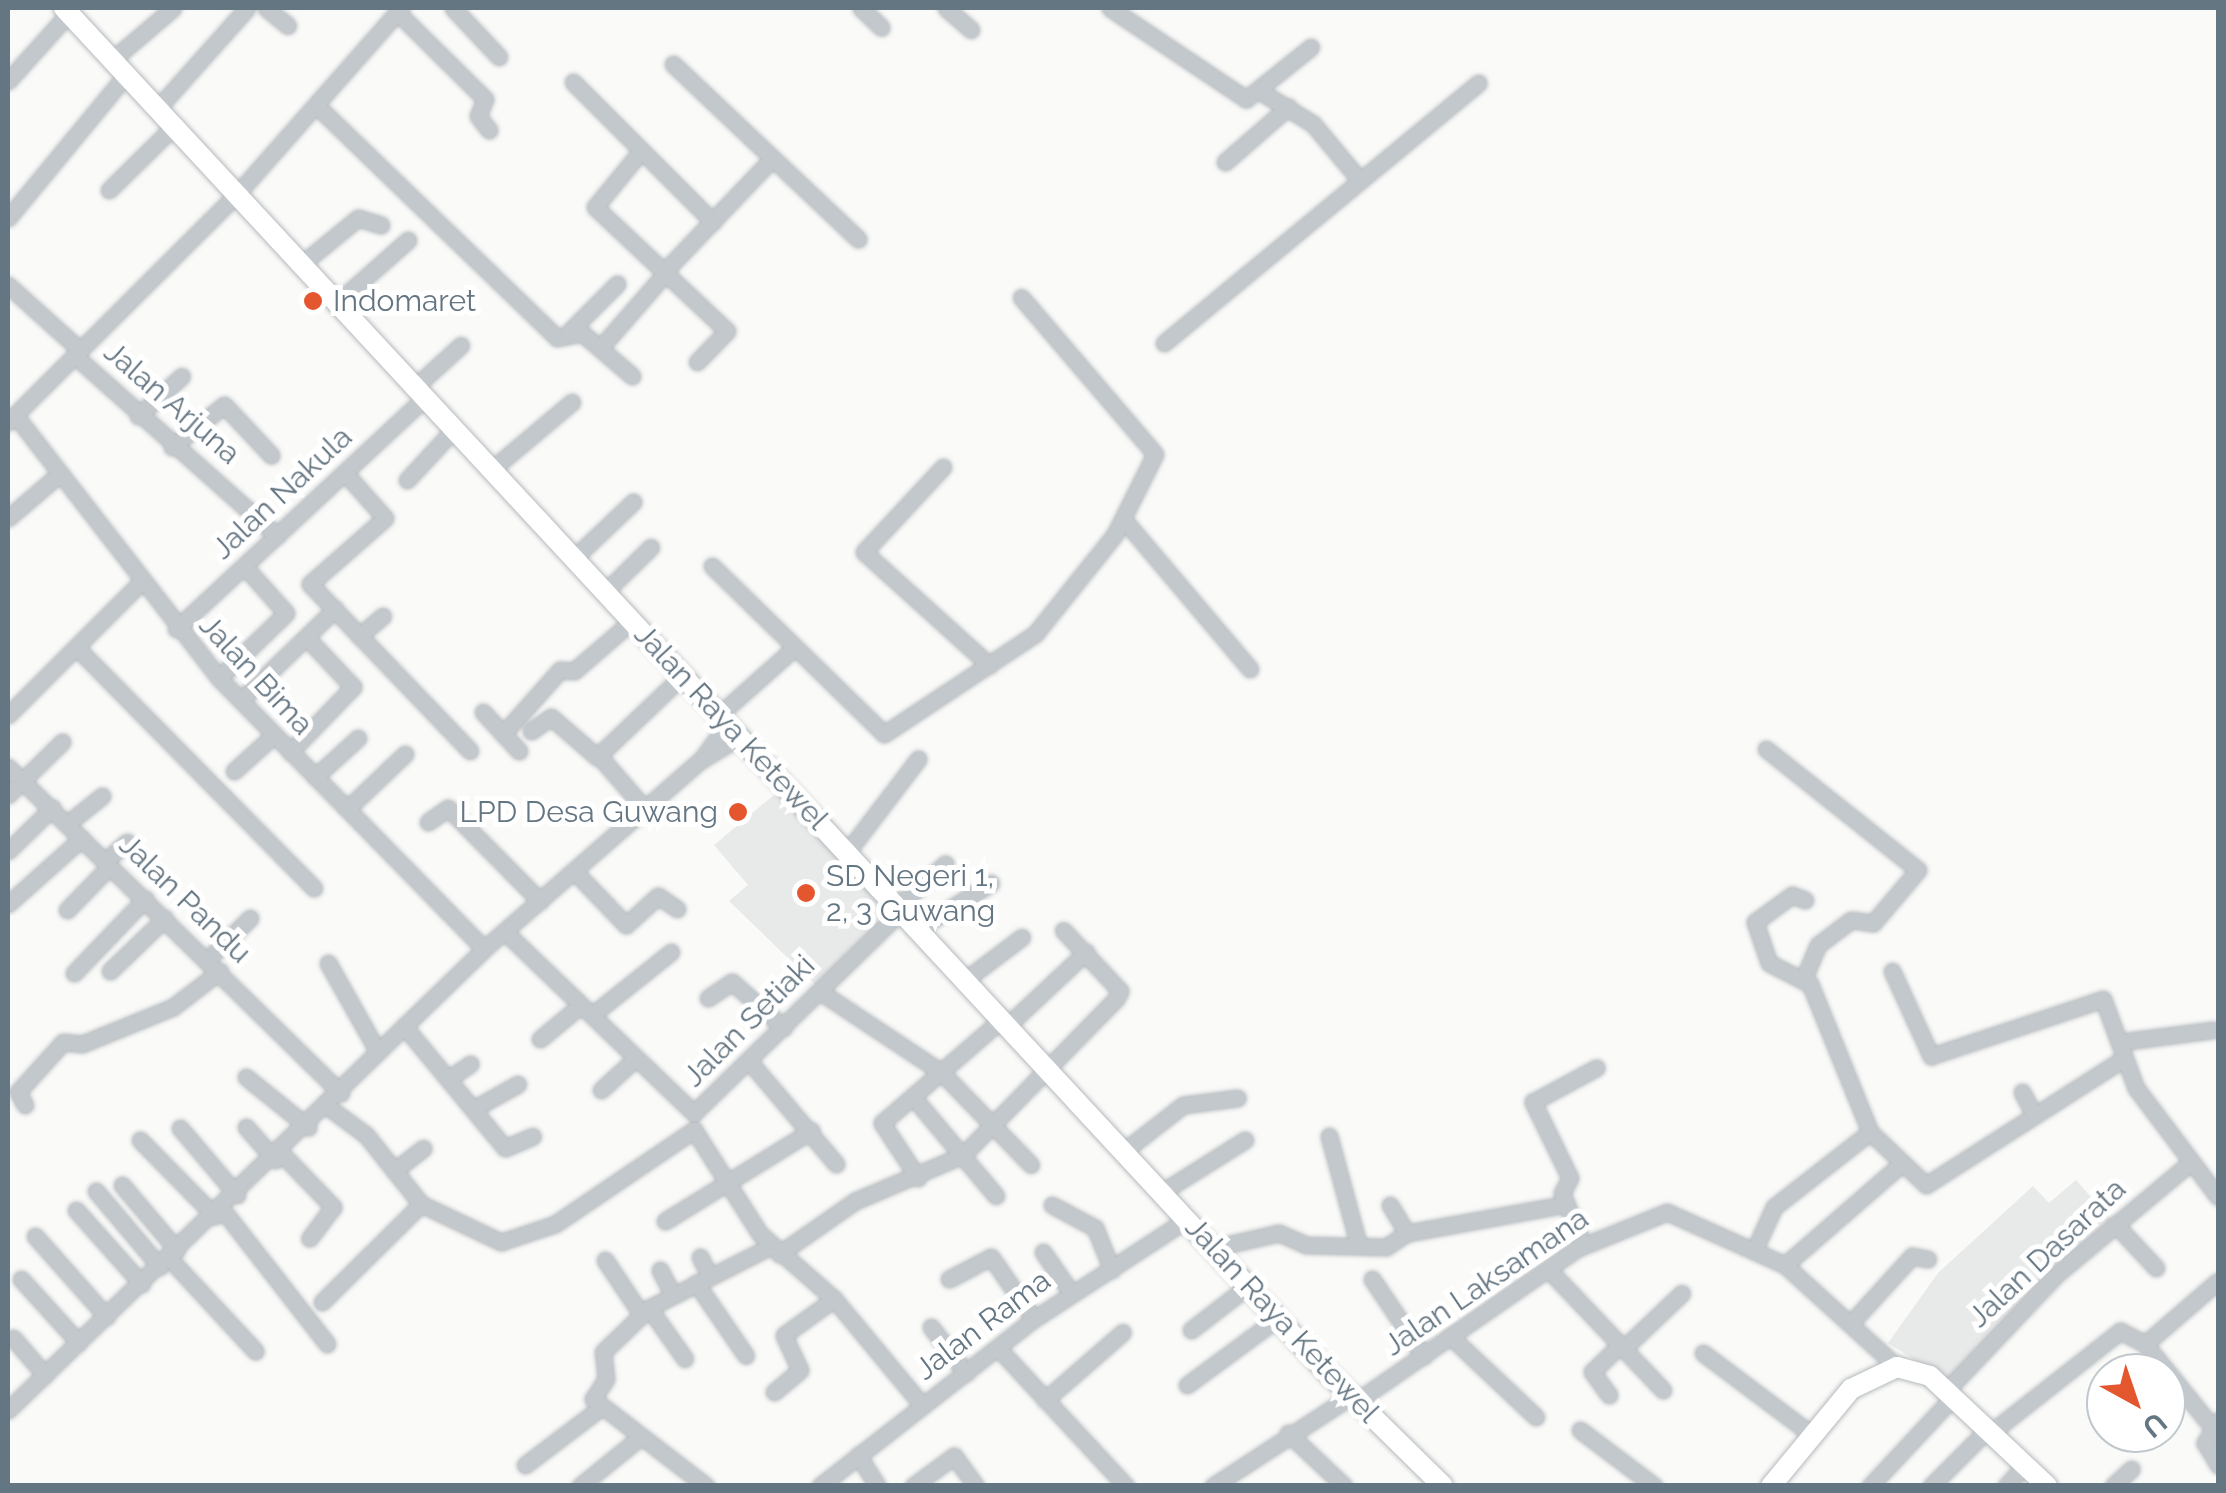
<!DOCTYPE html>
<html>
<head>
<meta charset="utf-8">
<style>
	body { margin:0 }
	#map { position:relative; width:2226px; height:1493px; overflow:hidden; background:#fafaf8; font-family:Raleway,sans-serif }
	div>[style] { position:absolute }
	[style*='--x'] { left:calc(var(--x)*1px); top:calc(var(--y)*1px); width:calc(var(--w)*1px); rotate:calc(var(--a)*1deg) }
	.built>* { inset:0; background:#e8e9e9 }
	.roads { filter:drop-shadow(0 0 2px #b5babe) drop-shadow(0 0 2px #b5babe) }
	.minor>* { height:15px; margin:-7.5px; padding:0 7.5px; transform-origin:7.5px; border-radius:7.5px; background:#c3c8cc }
	.major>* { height:20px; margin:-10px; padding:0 10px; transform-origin:10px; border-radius:10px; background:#fff }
	.dots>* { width:28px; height:28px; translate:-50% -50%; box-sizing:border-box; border:5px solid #fff; border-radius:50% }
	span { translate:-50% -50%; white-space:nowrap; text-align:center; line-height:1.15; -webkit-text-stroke:10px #fff; paint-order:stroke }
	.poi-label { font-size:30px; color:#657683 }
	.left { translate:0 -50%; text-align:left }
	.right { translate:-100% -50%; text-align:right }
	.street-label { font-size:30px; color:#657683 }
	.frame { position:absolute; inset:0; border:10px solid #657683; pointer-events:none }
	.north { position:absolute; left:2086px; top:1353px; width:100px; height:100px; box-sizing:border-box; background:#fff; border:2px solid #c1c8cd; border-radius:50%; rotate:140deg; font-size:28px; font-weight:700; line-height:40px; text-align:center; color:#657683 }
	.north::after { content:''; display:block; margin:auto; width:35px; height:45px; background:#e4572e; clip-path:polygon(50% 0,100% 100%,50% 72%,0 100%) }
</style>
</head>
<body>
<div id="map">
	<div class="built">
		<i style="clip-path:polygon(780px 790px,891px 913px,817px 986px,729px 901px,748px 885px,714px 845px)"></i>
		<i style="clip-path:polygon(2076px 1180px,2112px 1221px,1948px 1381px,1888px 1343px,1938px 1273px,2033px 1186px,2049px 1203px)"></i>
	</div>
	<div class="roads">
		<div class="minor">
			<i style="--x:266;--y:8;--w:28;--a:39"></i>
			<i style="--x:453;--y:8;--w:67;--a:46.8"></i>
			<i style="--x:861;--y:8;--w:28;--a:44"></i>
			<i style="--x:946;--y:8;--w:33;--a:41"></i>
			<i style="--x:1110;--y:8;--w:164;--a:33.8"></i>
			<i style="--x:1246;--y:99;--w:83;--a:-38.7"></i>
			<i style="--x:397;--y:12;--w:124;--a:44.7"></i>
			<i style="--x:485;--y:99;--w:18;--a:112"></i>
			<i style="--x:478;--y:116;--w:18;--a:52"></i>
			<i style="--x:112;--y:60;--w:80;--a:-40.4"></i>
			<i style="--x:673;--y:64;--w:255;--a:43.4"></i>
			<i style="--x:8;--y:81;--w:91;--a:-48.1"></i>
			<i style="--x:573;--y:82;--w:198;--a:45"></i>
			<i style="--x:1258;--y:90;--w:65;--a:31.7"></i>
			<i style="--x:1313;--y:124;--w:70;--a:50.2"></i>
			<i style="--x:318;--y:107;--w:332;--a:44"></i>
			<i style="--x:557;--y:338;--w:25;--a:-11"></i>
			<i style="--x:582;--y:333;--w:66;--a:40.7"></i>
			<i style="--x:157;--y:109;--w:135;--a:-48.3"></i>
			<i style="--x:641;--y:151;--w:72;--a:129.4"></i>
			<i style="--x:595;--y:207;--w:181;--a:43.2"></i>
			<i style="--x:727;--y:331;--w:43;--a:134.1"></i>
			<i style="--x:1225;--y:162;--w:84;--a:-41.1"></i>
			<i style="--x:109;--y:190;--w:90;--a:-44.5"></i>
			<i style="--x:8;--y:218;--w:185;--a:-50.5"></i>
			<i style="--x:303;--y:263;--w:71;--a:-39.3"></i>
			<i style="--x:358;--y:218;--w:24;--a:17"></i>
			<i style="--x:662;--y:274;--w:159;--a:-46.3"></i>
			<i style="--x:8;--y:285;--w:97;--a:42.1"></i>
			<i style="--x:339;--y:301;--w:92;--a:-41.5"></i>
			<i style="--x:567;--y:334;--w:71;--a:-45"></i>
			<i style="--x:1164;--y:343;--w:408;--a:-39.6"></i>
			<i style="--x:601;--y:347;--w:94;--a:-48.9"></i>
			<i style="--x:74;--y:355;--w:272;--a:41.7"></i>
			<i style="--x:415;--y:387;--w:62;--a:-42.4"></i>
			<i style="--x:15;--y:415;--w:333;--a:52.2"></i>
			<i style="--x:219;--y:678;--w:379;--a:45.6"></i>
			<i style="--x:138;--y:416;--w:59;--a:-42.3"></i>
			<i style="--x:8;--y:422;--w:323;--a:-44.9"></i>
			<i style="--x:237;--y:194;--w:248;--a:-48.6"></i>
			<i style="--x:172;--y:447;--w:67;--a:-38.9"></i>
			<i style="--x:224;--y:405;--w:69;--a:46.8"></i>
			<i style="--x:943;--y:467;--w:116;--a:132.9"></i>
			<i style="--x:864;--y:552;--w:169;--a:42.1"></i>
			<i style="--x:490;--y:471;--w:107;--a:-40.1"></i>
			<i style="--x:345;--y:473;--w:60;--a:48.4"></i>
			<i style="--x:385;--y:518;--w:100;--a:138.7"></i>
			<i style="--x:310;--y:584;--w:231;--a:46.2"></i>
			<i style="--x:407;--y:480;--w:69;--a:-47.3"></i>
			<i style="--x:8;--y:518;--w:65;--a:-40.6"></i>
			<i style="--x:1124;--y:520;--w:195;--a:49.8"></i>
			<i style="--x:573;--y:559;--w:83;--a:-43.5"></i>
			<i style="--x:712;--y:566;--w:240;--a:44.3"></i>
			<i style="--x:884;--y:734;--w:181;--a:-33.5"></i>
			<i style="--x:1035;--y:634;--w:128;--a:-51.3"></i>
			<i style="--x:1115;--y:534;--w:89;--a:-63.4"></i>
			<i style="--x:1155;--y:454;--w:206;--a:-130.5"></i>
			<i style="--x:605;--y:592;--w:64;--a:-44.4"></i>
			<i style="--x:176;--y:629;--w:340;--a:-42.9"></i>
			<i style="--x:359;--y:636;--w:31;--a:-40"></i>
			<i style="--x:80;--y:651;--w:333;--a:45.4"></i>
			<i style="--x:219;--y:678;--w:93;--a:-44.1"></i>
			<i style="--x:286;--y:613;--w:63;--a:-131.8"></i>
			<i style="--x:241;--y:700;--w:131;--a:-44.1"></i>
			<i style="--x:483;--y:712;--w:53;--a:47.3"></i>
			<i style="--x:720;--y:714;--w:98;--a:-41.7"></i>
			<i style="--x:8;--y:715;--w:185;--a:-45"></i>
			<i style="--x:531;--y:731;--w:24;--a:-35"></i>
			<i style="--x:551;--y:717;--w:61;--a:41"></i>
			<i style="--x:597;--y:757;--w:117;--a:-43.6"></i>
			<i style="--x:503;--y:734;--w:86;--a:-48.3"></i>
			<i style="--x:560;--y:670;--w:14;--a:4"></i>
			<i style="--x:574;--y:671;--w:77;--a:-40.8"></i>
			<i style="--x:1766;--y:749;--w:194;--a:38.5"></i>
			<i style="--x:1918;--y:870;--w:70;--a:130.3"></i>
			<i style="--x:1873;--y:923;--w:22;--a:-172"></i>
			<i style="--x:1851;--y:920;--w:41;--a:142.9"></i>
			<i style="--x:1818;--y:945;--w:36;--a:113"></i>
			<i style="--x:290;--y:752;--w:91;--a:-45.9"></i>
			<i style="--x:353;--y:687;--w:66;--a:-133.2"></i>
			<i style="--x:599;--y:756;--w:70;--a:49"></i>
			<i style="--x:701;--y:760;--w:47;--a:-31"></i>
			<i style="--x:8;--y:767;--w:466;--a:44.4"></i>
			<i style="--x:234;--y:771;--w:54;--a:-42"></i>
			<i style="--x:315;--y:777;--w:58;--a:-42.2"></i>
			<i style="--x:8;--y:795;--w:76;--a:-44.5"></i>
			<i style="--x:347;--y:809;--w:80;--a:-43.5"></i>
			<i style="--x:428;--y:822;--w:24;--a:-35"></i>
			<i style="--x:448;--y:808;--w:131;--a:45.3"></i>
			<i style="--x:67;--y:824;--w:45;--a:-38.7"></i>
			<i style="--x:8;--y:851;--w:62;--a:-44.3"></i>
			<i style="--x:848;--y:851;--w:116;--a:-52.7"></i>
			<i style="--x:112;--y:855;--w:20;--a:-41"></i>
			<i style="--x:574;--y:871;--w:75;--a:46.1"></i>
			<i style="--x:626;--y:925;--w:43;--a:-42.2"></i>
			<i style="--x:658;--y:896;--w:23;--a:34"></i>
			<i style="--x:1805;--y:900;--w:14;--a:-159"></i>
			<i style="--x:1792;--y:895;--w:46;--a:143.9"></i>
			<i style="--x:1755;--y:922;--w:43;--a:71.1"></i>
			<i style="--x:1769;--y:963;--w:46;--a:27.1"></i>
			<i style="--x:1810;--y:984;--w:160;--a:67.9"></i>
			<i style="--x:1870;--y:1132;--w:77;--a:43.4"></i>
			<i style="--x:1926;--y:1185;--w:234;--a:-32.6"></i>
			<i style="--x:8;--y:904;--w:99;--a:-41.7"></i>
			<i style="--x:899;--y:905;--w:62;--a:-41.7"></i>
			<i style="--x:67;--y:910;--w:60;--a:-45.7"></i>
			<i style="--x:918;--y:929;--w:86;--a:-32.2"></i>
			<i style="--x:505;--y:932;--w:262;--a:43.8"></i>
			<i style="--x:207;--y:960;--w:60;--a:-44.3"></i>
			<i style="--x:328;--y:963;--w:102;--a:60.7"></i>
			<i style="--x:110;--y:971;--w:76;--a:-43.9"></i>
			<i style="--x:1892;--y:971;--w:94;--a:65.4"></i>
			<i style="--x:1931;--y:1056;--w:181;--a:-18.3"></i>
			<i style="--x:2103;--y:999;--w:95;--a:69.7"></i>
			<i style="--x:2136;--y:1088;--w:136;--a:53"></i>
			<i style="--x:74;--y:973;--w:103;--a:-46.2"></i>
			<i style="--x:965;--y:980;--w:71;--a:-37"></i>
			<i style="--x:819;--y:991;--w:146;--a:33.6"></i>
			<i style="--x:941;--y:1072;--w:129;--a:45.9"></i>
			<i style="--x:708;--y:998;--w:29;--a:-34"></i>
			<i style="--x:732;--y:982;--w:69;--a:41.5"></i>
			<i style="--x:592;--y:1015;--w:101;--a:-38.6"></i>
			<i style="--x:1008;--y:1025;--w:107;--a:-43.1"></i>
			<i style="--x:404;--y:1026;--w:158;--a:50.4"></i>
			<i style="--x:505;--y:1148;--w:30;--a:-23"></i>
			<i style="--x:540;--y:1039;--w:53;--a:-39.7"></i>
			<i style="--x:2120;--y:1042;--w:94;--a:-7.4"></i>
			<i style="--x:749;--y:1061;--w:135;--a:49.8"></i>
			<i style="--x:246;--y:1077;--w:80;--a:38.9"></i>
			<i style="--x:448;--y:1079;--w:27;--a:-34"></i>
			<i style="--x:601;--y:1090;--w:47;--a:-42.4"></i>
			<i style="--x:2022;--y:1092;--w:26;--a:62"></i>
			<i style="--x:913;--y:1097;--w:129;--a:50"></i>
			<i style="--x:25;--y:1105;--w:15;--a:-118"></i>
			<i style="--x:18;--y:1092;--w:67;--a:-48"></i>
			<i style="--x:63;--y:1042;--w:19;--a:6"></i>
			<i style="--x:82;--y:1044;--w:98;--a:-22.1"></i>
			<i style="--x:173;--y:1007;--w:59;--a:-37.5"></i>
			<i style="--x:328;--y:1107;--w:47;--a:36.4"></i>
			<i style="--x:366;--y:1135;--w:88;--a:51.4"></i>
			<i style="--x:421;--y:1204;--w:89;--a:25.4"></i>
			<i style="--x:501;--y:1242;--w:57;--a:-18.4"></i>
			<i style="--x:555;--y:1224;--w:168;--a:-34.1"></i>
			<i style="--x:475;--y:1108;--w:49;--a:-29.2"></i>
			<i style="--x:694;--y:1113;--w:291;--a:-44.3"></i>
			<i style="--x:246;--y:1127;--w:44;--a:48.7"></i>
			<i style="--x:180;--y:1128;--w:88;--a:49.6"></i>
			<i style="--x:694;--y:1130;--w:123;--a:57.6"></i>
			<i style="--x:760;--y:1234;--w:98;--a:41.3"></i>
			<i style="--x:834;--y:1299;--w:138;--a:50.3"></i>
			<i style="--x:1329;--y:1136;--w:111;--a:74.8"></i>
			<i style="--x:140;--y:1140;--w:107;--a:45.4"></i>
			<i style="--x:1124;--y:1151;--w:75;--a:-37.9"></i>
			<i style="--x:1183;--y:1105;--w:55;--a:-7.3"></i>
			<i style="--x:282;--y:1154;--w:74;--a:46.1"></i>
			<i style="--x:333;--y:1207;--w:39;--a:127"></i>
			<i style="--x:394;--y:1171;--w:37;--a:-38"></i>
			<i style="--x:918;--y:1178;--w:66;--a:-123.2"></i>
			<i style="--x:882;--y:1123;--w:159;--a:-40.9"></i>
			<i style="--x:122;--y:1185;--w:85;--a:49.8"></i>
			<i style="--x:96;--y:1191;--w:99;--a:49.9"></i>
			<i style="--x:1162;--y:1192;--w:98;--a:-32.1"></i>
			<i style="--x:1052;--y:1205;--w:49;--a:28.1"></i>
			<i style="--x:1095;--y:1228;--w:45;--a:68"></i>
			<i style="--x:1390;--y:1205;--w:33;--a:59"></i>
			<i style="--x:222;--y:1209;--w:171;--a:52.1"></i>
			<i style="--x:76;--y:1210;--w:99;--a:48.3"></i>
			<i style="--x:665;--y:1221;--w:172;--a:-31.7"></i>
			<i style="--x:2115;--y:1224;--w:60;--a:47"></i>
			<i style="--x:35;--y:1236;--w:108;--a:48.4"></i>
			<i style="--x:1583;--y:1245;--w:56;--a:-112"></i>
			<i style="--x:1562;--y:1193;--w:17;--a:-62"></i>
			<i style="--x:1570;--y:1178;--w:85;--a:-116"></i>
			<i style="--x:1533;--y:1102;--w:72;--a:-28.4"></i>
			<i style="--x:1213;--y:1248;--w:68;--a:-12.8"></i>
			<i style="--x:1279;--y:1233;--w:30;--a:24"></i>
			<i style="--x:1306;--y:1245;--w:80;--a:1.4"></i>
			<i style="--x:1386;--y:1247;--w:25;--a:-34"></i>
			<i style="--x:1407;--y:1233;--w:162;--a:-10.3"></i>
			<i style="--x:1754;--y:1251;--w:48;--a:-65.6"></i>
			<i style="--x:1774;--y:1207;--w:122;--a:-38"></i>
			<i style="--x:1043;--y:1252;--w:51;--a:55.4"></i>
			<i style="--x:779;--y:1254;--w:93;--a:-34.9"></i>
			<i style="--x:855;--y:1201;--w:117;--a:-23.1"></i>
			<i style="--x:963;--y:1155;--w:219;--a:-45.6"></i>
			<i style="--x:1116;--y:999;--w:9;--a:-63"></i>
			<i style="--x:1120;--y:991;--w:83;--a:-133.1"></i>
			<i style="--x:700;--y:1257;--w:22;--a:63"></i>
			<i style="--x:169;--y:1258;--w:127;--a:47.2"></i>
			<i style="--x:605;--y:1260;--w:65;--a:56.3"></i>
			<i style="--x:1785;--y:1265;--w:152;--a:-41"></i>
			<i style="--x:1548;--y:1269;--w:167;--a:46.5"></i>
			<i style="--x:660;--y:1270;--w:28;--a:63"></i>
			<i style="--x:21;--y:1279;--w:86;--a:47.8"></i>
			<i style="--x:949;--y:1279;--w:47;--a:-27.6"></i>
			<i style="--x:991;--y:1257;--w:75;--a:55.3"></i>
			<i style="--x:1372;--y:1279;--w:93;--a:56"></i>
			<i style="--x:696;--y:1283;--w:88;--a:55.6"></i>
			<i style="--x:322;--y:1302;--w:139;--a:-44.7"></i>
			<i style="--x:649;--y:1308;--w:62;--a:54.8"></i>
			<i style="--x:1851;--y:1323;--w:91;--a:-47.7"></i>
			<i style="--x:1912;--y:1256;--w:16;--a:11"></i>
			<i style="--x:931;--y:1327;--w:58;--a:52.7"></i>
			<i style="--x:1191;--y:1330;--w:72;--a:-37.7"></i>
			<i style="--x:1450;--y:1336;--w:118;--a:43.3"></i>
			<i style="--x:13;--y:1338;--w:49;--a:49.1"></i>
			<i style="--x:2145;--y:1344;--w:96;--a:-40.8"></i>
			<i style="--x:998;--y:1348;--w:188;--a:47.2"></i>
			<i style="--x:1623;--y:1349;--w:81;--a:-43.5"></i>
			<i style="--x:1703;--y:1353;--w:135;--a:36.9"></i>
			<i style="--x:1187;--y:1385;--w:113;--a:-36.4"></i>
			<i style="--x:1947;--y:1390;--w:160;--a:-46.5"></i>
			<i style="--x:2057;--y:1274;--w:175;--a:-39.9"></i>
			<i style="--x:774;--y:1392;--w:34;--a:-40"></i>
			<i style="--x:800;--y:1370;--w:38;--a:-115"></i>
			<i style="--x:784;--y:1335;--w:62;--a:-35.8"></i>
			<i style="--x:1609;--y:1395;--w:29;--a:-126"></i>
			<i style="--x:1592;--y:1372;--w:39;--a:-44"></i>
			<i style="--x:1045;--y:1400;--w:103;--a:-41.1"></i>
			<i style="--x:1357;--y:1401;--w:269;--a:-34.7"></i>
			<i style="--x:1578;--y:1248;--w:96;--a:-22"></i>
			<i style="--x:1667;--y:1212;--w:129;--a:24.2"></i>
			<i style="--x:1785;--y:1265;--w:151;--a:42.3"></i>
			<i style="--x:8;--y:1410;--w:663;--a:-44.08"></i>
			<i style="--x:484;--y:949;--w:288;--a:-41.1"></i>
			<i style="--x:701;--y:760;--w:46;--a:-53.9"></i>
			<i style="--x:2218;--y:1421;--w:26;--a:121"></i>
			<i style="--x:2205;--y:1443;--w:26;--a:59"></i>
			<i style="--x:1580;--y:1430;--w:93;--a:37.1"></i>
			<i style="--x:1993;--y:1431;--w:162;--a:-38.2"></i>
			<i style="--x:2120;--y:1331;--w:28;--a:27"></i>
			<i style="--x:2145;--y:1344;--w:107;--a:51.1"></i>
			<i style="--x:1288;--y:1433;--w:77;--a:43.4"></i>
			<i style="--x:858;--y:1455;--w:36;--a:58"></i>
			<i style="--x:525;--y:1465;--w:94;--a:-37.2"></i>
			<i style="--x:580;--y:1486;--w:76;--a:-39.1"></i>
			<i style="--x:706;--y:1486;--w:143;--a:-142.4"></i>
			<i style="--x:593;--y:1399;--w:24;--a:-57"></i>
			<i style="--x:606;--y:1379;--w:27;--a:-96"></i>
			<i style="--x:603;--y:1352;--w:64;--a:-43.7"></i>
			<i style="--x:649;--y:1308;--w:137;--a:-26.9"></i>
			<i style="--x:820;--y:1486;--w:271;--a:-38"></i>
			<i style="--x:1034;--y:1319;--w:181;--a:-33.1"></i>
			<i style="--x:913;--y:1486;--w:51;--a:-36.2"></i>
			<i style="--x:954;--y:1456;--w:37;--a:54"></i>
			<i style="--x:1213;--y:1486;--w:165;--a:-33.1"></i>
			<i style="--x:1870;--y:1486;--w:123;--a:-47"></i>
			<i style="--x:1931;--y:1486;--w:82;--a:-45"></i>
			<i style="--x:2006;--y:1486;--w:30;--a:-48"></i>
			<i style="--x:2113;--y:1486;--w:25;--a:-43"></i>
		</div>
		<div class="major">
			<i style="--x:64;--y:8;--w:1863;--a:47.2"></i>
			<i style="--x:1330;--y:1375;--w:158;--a:44.5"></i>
			<i style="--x:1771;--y:1486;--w:126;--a:-50.5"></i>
			<i style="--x:1851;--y:1389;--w:51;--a:-25.6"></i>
			<i style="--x:1897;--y:1367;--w:34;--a:15"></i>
			<i style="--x:1930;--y:1376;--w:161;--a:43.2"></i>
		</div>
	</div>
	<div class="dots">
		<i style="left:313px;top:301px;background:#e4572e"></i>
		<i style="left:738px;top:812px;background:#e4572e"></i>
		<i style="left:806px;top:893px;background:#e4572e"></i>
	</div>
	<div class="poi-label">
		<span class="left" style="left:333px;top:301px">Indomaret</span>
		<span class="right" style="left:718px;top:812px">LPD Desa Guwang</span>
		<span class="left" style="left:826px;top:893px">SD Negeri 1,<br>2, 3 Guwang</span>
	</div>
	<div class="street-label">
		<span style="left:172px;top:403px;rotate:41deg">Jalan Arjuna</span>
		<span style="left:282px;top:493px;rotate:-43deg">Jalan Nakula</span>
		<span style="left:256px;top:675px;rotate:47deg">Jalan Bima</span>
		<span style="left:731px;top:727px;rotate:47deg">Jalan Raya Ketewel</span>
		<span style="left:185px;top:899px;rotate:44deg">Jalan Pandu</span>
		<span style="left:749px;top:1021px;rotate:-45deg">Jalan Setiaki</span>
		<span style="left:2047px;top:1253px;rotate:-43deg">Jalan Dasarata</span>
		<span style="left:1486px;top:1282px;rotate:-34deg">Jalan Laksamana</span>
		<span style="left:1282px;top:1320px;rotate:47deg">Jalan Raya Ketewel</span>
		<span style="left:983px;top:1325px;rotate:-37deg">Jalan Rama</span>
	</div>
	<div class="frame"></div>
	<div class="north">U</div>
</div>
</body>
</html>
